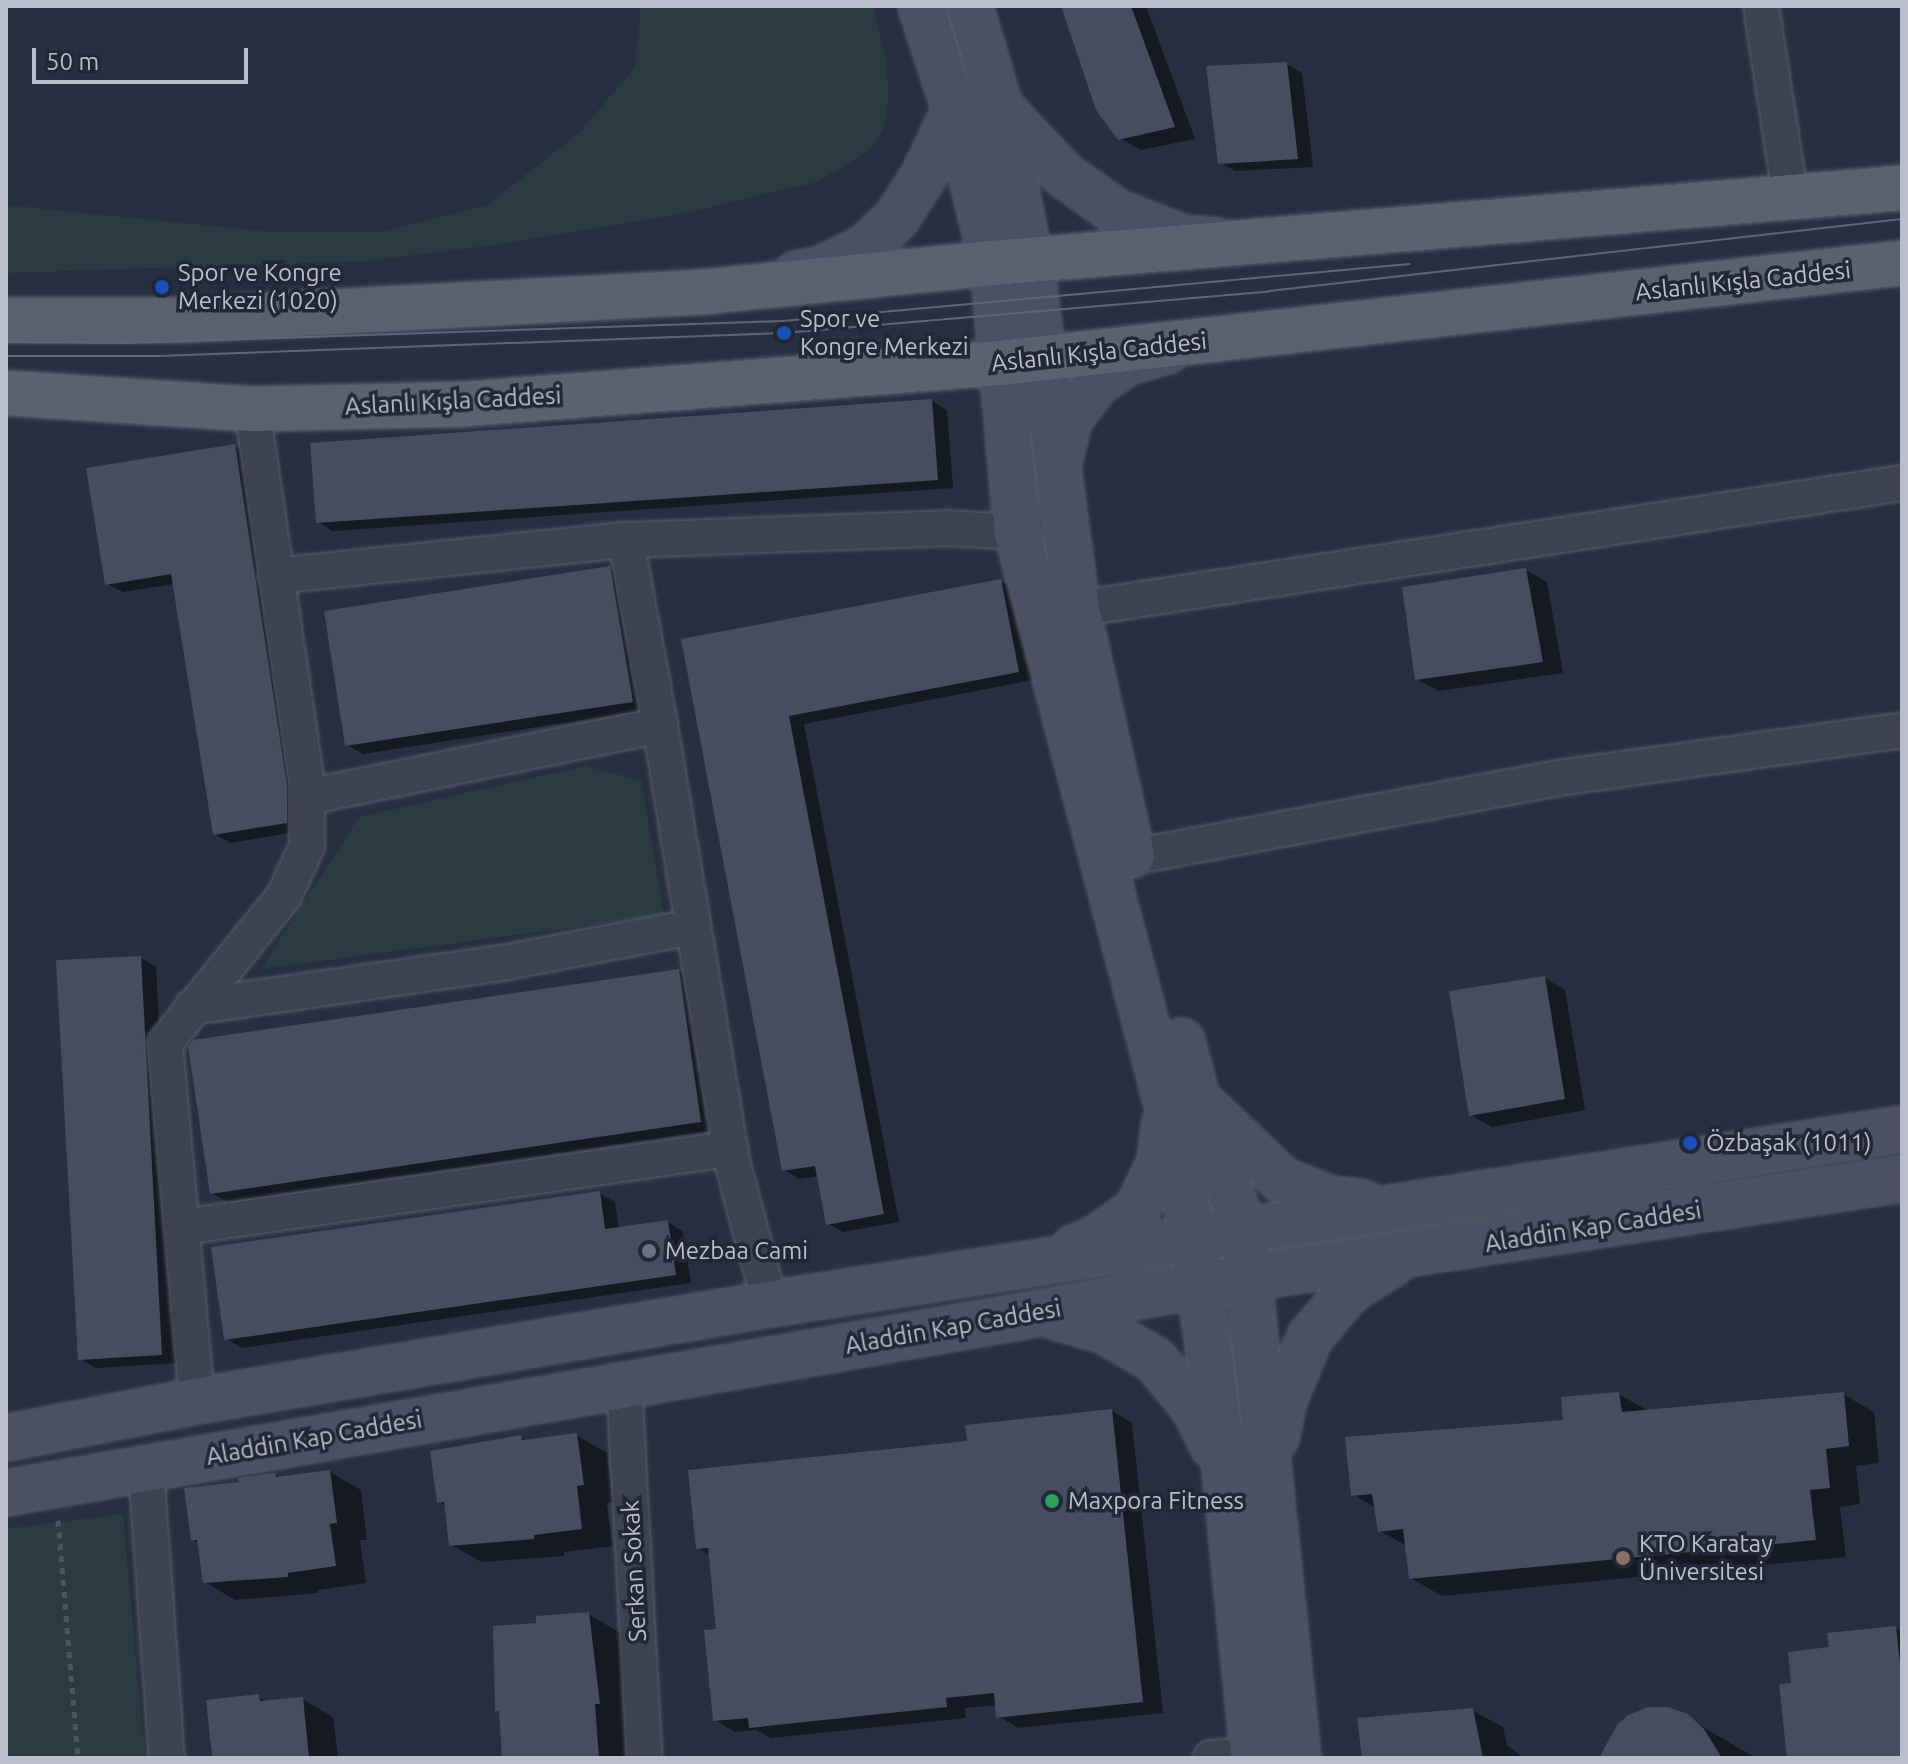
<!DOCTYPE html>
<html>
<head>
<meta charset="utf-8">
<style>
	body { margin:0 }
	#map { position:relative; width:1908px; height:1764px; overflow:hidden; background:#282f40; font-family:Ubuntu,sans-serif }
	div>[style] { position:absolute }
	[style*='--x'] { left:calc(var(--x)*1px); top:calc(var(--y)*1px); width:calc(var(--w)*1px); rotate:calc(var(--a)*1deg) }
	.green>* { inset:0; background:#2a3c41 }
	.shadow>* { inset:0; background:#0007 }
	.building>* { inset:0; background:#454d5f }
	.path>* { height:5px; margin-top:-2.5px; transform-origin:0; background:repeating-linear-gradient(90deg,#48595e 0 6px,transparent 0 12px) }
	.roads { filter:drop-shadow(0 0 2px #575d6b) drop-shadow(0 0 2px #575d6b) }
	.street>* { height:34px; margin:-17px; padding:0 17px; transform-origin:17px; border-radius:17px; background:#3c4250 }
	.secondary>* { height:44px; margin:-22px; padding:0 22px; transform-origin:22px; border-radius:22px; background:#4b5163 }
	.primary>* { height:44px; margin:-22px; padding:0 22px; transform-origin:22px; border-radius:22px; background:#5a6170 }
	.tram>* { height:2px; margin:-1px; padding:0 1px; transform-origin:1px; border-radius:1px; background:#5f6577 }
	.dots>* { width:22px; height:22px; translate:-50% -50%; box-sizing:border-box; border:4px solid #212736; border-radius:50% }
	span { translate:-50% -50%; white-space:nowrap; text-align:center; line-height:1.15; -webkit-text-stroke:7px #212736; paint-order:stroke }
	.poi-label { font-size:24px; color:#b9beca }
	.left { translate:0 -50%; text-align:left }
	.street-label { font-size:24px; color:#b9beca }
	.frame { position:absolute; inset:0; border:8px solid #b9beca; pointer-events:none }
	.scale { position:absolute; left:32px; top:48px; width:216px; height:36px; box-sizing:border-box; border:4px solid #b9beca; border-top:0; padding-left:10px; font-size:24px; line-height:28px; white-space:nowrap; color:#b9beca; -webkit-text-stroke:6px #212736; paint-order:stroke }
</style>
</head>
<body>
<div id="map">
	<div class="green">
		<i style="clip-path:polygon(641px 6px,873px 6px,887px 64px,888px 100px,885px 124px,875px 144px,848px 165px,813px 183px,684px 213px,494px 245px,366px 261px,6px 273px,6px 205px,272px 232px,380px 232px,487px 205px,580px 132px,635px 67px)"></i>
		<i style="clip-path:polygon(586px 766px,641px 781px,664px 915px,261px 969px,359px 817px)"></i>
		<i style="clip-path:polygon(123px 1514px,145px 1758px,6px 1758px,6px 1529px)"></i>
	</div>
	<div class="shadow">
		<i style="clip-path:polygon(1063px 6px,1146px 6px,1195px 139px,1141px 150px,1120px 138px)"></i>
		<i style="clip-path:polygon(1286px 64px,1302px 73px,1313px 167px,1235px 171px,1220px 162px)"></i>
		<i style="clip-path:polygon(932px 401px,947px 410px,953px 488px,333px 531px,318px 522px)"></i>
		<i style="clip-path:polygon(235px 446px,250px 455px,302px 831px,230px 843px,215px 834px,174px 584px,123px 592px,107px 584px)"></i>
		<i style="clip-path:polygon(610px 568px,626px 577px,648px 710px,363px 754px,347px 745px)"></i>
		<i style="clip-path:polygon(1526px 570px,1547px 582px,1563px 673px,1438px 691px,1417px 679px)"></i>
		<i style="clip-path:polygon(1001px 581px,1016px 590px,1033px 680px,804px 724px,899px 1222px,843px 1232px,828px 1223px,819px 1176px,799px 1179px,784px 1170px,683px 641px)"></i>
		<i style="clip-path:polygon(140px 958px,156px 966px,177px 1363px,96px 1368px,80px 1359px)"></i>
		<i style="clip-path:polygon(679px 971px,694px 980px,716px 1130px,227px 1202px,212px 1193px)"></i>
		<i style="clip-path:polygon(1545px 978px,1565px 990px,1585px 1110px,1492px 1127px,1471px 1115px)"></i>
		<i style="clip-path:polygon(599px 1193px,615px 1202px,619px 1229px,668px 1222px,683px 1232px,691px 1283px,242px 1348px,226px 1338px)"></i>
		<i style="clip-path:polygon(1618px 1394px,1649px 1411px,1843px 1394px,1874px 1412px,1879px 1463px,1856px 1466px,1860px 1504px,1840px 1507px,1846px 1557px,1442px 1596px,1411px 1578px,1407px 1546px,1380px 1531px,1376px 1508px,1353px 1494px,1565px 1422px)"></i>
		<i style="clip-path:polygon(1112px 1411px,1132px 1423px,1163px 1713px,1018px 1728px,998px 1716px,997px 1705px,965px 1708px,966px 1718px,771px 1738px,756px 1730px,735px 1732px,715px 1720px,718px 1630px,711px 1556px,698px 1548px,969px 1443px)"></i>
		<i style="clip-path:polygon(576px 1435px,607px 1453px,613px 1502px,607px 1503px,612px 1546px,564px 1552px,564px 1556px,482px 1562px,451px 1545px,446px 1506px,439px 1502px,521px 1437px,527px 1441px)"></i>
		<i style="clip-path:polygon(330px 1472px,361px 1490px,367px 1540px,360px 1540px,366px 1583px,318px 1590px,318px 1593px,235px 1600px,205px 1582px,200px 1544px,192px 1540px,241px 1483px,275px 1475px,281px 1478px)"></i>
		<i style="clip-path:polygon(588px 1614px,619px 1632px,630px 1721px,628px 1758px,504px 1758px,501px 1713px,497px 1711px,538px 1625px)"></i>
		<i style="clip-path:polygon(1896px 1628px,1902px 1632px,1902px 1758px,1789px 1758px,1793px 1684px,1831px 1649px)"></i>
		<i style="clip-path:polygon(258px 1697px,268px 1702px,302px 1699px,333px 1717px,338px 1758px,211px 1758px,208px 1702px)"></i>
		<i style="clip-path:polygon(1472px 1710px,1503px 1727px,1507px 1745px,1524px 1758px,1364px 1758px)"></i>
		<i style="clip-path:polygon(1696px 1723px,1756px 1758px,1585px 1758px,1603px 1755px)"></i>
	</div>
	<div class="building">
		<i style="clip-path:polygon(1061px 6px,1131px 6px,1175px 127px,1118px 140px,1096px 110px)"></i>
		<i style="clip-path:polygon(1287px 62px,1298px 159px,1218px 164px,1206px 66px)"></i>
		<i style="clip-path:polygon(932px 399px,938px 480px,316px 523px,310px 443px)"></i>
		<i style="clip-path:polygon(235px 444px,287px 786px,287px 823px,213px 835px,171px 574px,105px 585px,86px 468px)"></i>
		<i style="clip-path:polygon(610px 566px,633px 702px,345px 746px,324px 611px)"></i>
		<i style="clip-path:polygon(1526px 568px,1543px 662px,1415px 680px,1402px 587px)"></i>
		<i style="clip-path:polygon(1001px 579px,1019px 672px,789px 716px,884px 1214px,826px 1225px,815px 1166px,782px 1171px,681px 639px)"></i>
		<i style="clip-path:polygon(141px 956px,162px 1355px,78px 1360px,56px 960px)"></i>
		<i style="clip-path:polygon(679px 969px,701px 1122px,210px 1194px,188px 1046px,193px 1040px)"></i>
		<i style="clip-path:polygon(1545px 976px,1565px 1099px,1469px 1116px,1449px 991px)"></i>
		<i style="clip-path:polygon(600px 1191px,605px 1229px,668px 1220px,676px 1275px,224px 1340px,211px 1247px)"></i>
		<i style="clip-path:polygon(1619px 1392px,1622px 1412px,1844px 1392px,1849px 1446px,1826px 1449px,1830px 1488px,1810px 1490px,1816px 1540px,1409px 1579px,1403px 1529px,1378px 1532px,1372px 1494px,1351px 1496px,1345px 1437px,1563px 1420px,1561px 1397px)"></i>
		<i style="clip-path:polygon(1112px 1409px,1143px 1702px,996px 1718px,994px 1693px,946px 1698px,947px 1707px,749px 1728px,748px 1718px,713px 1721px,704px 1630px,716px 1629px,708px 1548px,696px 1549px,688px 1470px,967px 1441px,965px 1425px)"></i>
		<i style="clip-path:polygon(577px 1433px,584px 1485px,577px 1486px,582px 1529px,534px 1535px,534px 1539px,449px 1546px,444px 1502px,437px 1503px,430px 1451px,521px 1435px,522px 1440px)"></i>
		<i style="clip-path:polygon(330px 1470px,337px 1523px,330px 1524px,336px 1566px,288px 1573px,288px 1577px,203px 1583px,197px 1540px,191px 1541px,184px 1488px,239px 1482px,238px 1478px,251px 1476px,275px 1473px,276px 1477px)"></i>
		<i style="clip-path:polygon(589px 1612px,600px 1704px,595px 1704px,599px 1758px,502px 1758px,499px 1711px,495px 1712px,493px 1626px,536px 1623px,536px 1616px)"></i>
		<i style="clip-path:polygon(1896px 1626px,1902px 1682px,1902px 1758px,1787px 1758px,1779px 1684px,1791px 1683px,1788px 1652px,1829px 1647px,1827px 1633px)"></i>
		<i style="clip-path:polygon(259px 1694px,260px 1701px,303px 1697px,309px 1758px,212px 1758px,206px 1700px)"></i>
		<i style="clip-path:polygon(1648px 1707px,1668px 1707px,1688px 1714px,1704px 1729px,1722px 1758px,1599px 1758px,1617px 1725px,1628px 1715px)"></i>
		<i style="clip-path:polygon(1473px 1708px,1483px 1758px,1362px 1758px,1357px 1718px)"></i>
	</div>
	<div class="path">
		<i style="--x:58;--y:1520;--w:239;--a:85.2"></i>
	</div>
	<div class="roads">
		<div class="street">
			<i style="--x:1761;--y:6;--w:195;--a:81.2"></i>
			<i style="--x:275;--y:576;--w:353;--a:-5.9"></i>
			<i style="--x:1077;--y:609;--w:835;--a:-8.68"></i>
			<i style="--x:660;--y:725;--w:188;--a:-100.4"></i>
			<i style="--x:626;--y:540;--w:321;--a:-2.1"></i>
			<i style="--x:947;--y:528;--w:70;--a:3.3"></i>
			<i style="--x:307;--y:797;--w:360;--a:-11.5"></i>
			<i style="--x:660;--y:725;--w:442;--a:80.6"></i>
			<i style="--x:732;--y:1161;--w:148;--a:75.1"></i>
			<i style="--x:1132;--y:857;--w:433;--a:-10.5"></i>
			<i style="--x:1558;--y:778;--w:347;--a:-7.9"></i>
			<i style="--x:192;--y:1007;--w:318;--a:-8.1"></i>
			<i style="--x:507;--y:962;--w:189;--a:-10.7"></i>
			<i style="--x:182;--y:1227;--w:553;--a:-8.12"></i>
			<i style="--x:624;--y:1383;--w:376;--a:86.9"></i>
			<i style="--x:197;--y:1401;--w:359;--a:-95.1"></i>
			<i style="--x:165;--y:1043;--w:189;--a:-51"></i>
			<i style="--x:284;--y:896;--w:55;--a:-65.3"></i>
			<i style="--x:307;--y:846;--w:61;--a:-90"></i>
			<i style="--x:307;--y:785;--w:380;--a:-98.3"></i>
			<i style="--x:146;--y:1468;--w:291;--a:85.9"></i>
			<i style="--x:1211;--y:1758;--w:43;--a:-4"></i>
		</div>
		<div class="secondary">
			<i style="--x:921;--y:6;--w:109;--a:71.9"></i>
			<i style="--x:955;--y:110;--w:158;--a:76.1"></i>
			<i style="--x:993;--y:263;--w:270;--a:84.9"></i>
			<i style="--x:1017;--y:532;--w:591;--a:75.31"></i>
			<i style="--x:1167;--y:1104;--w:136;--a:79"></i>
			<i style="--x:1193;--y:1238;--w:234;--a:82.1"></i>
			<i style="--x:1225;--y:1470;--w:289;--a:84.3"></i>
			<i style="--x:970;--y:6;--w:105;--a:73.5"></i>
			<i style="--x:1000;--y:107;--w:157;--a:79"></i>
			<i style="--x:1030;--y:261;--w:351;--a:82.3"></i>
			<i style="--x:1077;--y:609;--w:252;--a:77.4"></i>
			<i style="--x:1000;--y:107;--w:93;--a:46.7"></i>
			<i style="--x:1064;--y:175;--w:66;--a:35.1"></i>
			<i style="--x:1118;--y:213;--w:70;--a:21"></i>
			<i style="--x:1183;--y:238;--w:31;--a:4"></i>
			<i style="--x:796;--y:274;--w:25;--a:-11"></i>
			<i style="--x:821;--y:269;--w:49;--a:-25.5"></i>
			<i style="--x:865;--y:248;--w:44;--a:-43.2"></i>
			<i style="--x:897;--y:218;--w:51;--a:-57.9"></i>
			<i style="--x:924;--y:175;--w:72;--a:-64.5"></i>
			<i style="--x:1059;--y:461;--w:44;--a:-75.7"></i>
			<i style="--x:1070;--y:418;--w:43;--a:-52.6"></i>
			<i style="--x:1096;--y:384;--w:38;--a:-35"></i>
			<i style="--x:1127;--y:362;--w:41;--a:-15.4"></i>
			<i style="--x:1182;--y:1041;--w:60;--a:75.5"></i>
			<i style="--x:1197;--y:1099;--w:139;--a:70.3"></i>
			<i style="--x:1244;--y:1230;--w:531;--a:84.16"></i>
			<i style="--x:1205;--y:1106;--w:107;--a:43.9"></i>
			<i style="--x:1282;--y:1180;--w:53;--a:21.2"></i>
			<i style="--x:1331;--y:1199;--w:32;--a:7"></i>
			<i style="--x:1074;--y:1248;--w:19;--a:-21"></i>
			<i style="--x:1092;--y:1241;--w:55;--a:-34.6"></i>
			<i style="--x:1137;--y:1210;--w:53;--a:-64.4"></i>
			<i style="--x:1160;--y:1162;--w:40;--a:-82.9"></i>
			<i style="--x:1050;--y:1315;--w:55;--a:15.8"></i>
			<i style="--x:1103;--y:1330;--w:60;--a:30"></i>
			<i style="--x:1155;--y:1360;--w:63;--a:50.8"></i>
			<i style="--x:1195;--y:1409;--w:41;--a:64.1"></i>
			<i style="--x:6;--y:1438;--w:195;--a:-11"></i>
			<i style="--x:197;--y:1401;--w:581;--a:-9.61"></i>
			<i style="--x:770;--y:1304;--w:1145;--a:-8.79"></i>
			<i style="--x:1276;--y:1438;--w:39;--a:-78"></i>
			<i style="--x:1284;--y:1400;--w:68;--a:-67.6"></i>
			<i style="--x:1310;--y:1337;--w:62;--a:-49.6"></i>
			<i style="--x:1350;--y:1290;--w:51;--a:-32.1"></i>
			<i style="--x:6;--y:1493;--w:1213;--a:-9.87"></i>
			<i style="--x:1201;--y:1285;--w:709;--a:-8.6"></i>
		</div>
		<div class="primary">
			<i style="--x:6;--y:320;--w:176;--a:0"></i>
			<i style="--x:182;--y:320;--w:522;--a:-3.08"></i>
			<i style="--x:703;--y:292;--w:291;--a:-5.7"></i>
			<i style="--x:993;--y:263;--w:912;--a:-4.72"></i>
			<i style="--x:6;--y:393;--w:247;--a:3.7"></i>
			<i style="--x:252;--y:409;--w:213;--a:-1.3"></i>
			<i style="--x:465;--y:404;--w:537;--a:-4.38"></i>
			<i style="--x:1000;--y:363;--w:908;--a:-6.33"></i>
		</div>
	</div>
	<div class="tram">
		<i style="--x:6;--y:342;--w:120;--a:0.5"></i>
		<i style="--x:126;--y:343;--w:657;--a:-1.92"></i>
		<i style="--x:783;--y:321;--w:629;--a:-5.2"></i>
		<i style="--x:6;--y:356;--w:153;--a:0"></i>
		<i style="--x:159;--y:356;--w:625;--a:-2.11"></i>
		<i style="--x:784;--y:333;--w:487;--a:-4.9"></i>
		<i style="--x:1269;--y:291;--w:637;--a:-6.49"></i>
	</div>
	<div class="dots">
		<i style="left:162px;top:287px;background:#1a4fb4"></i>
		<i style="left:784px;top:333px;background:#1a4fb4"></i>
		<i style="left:1690px;top:1143px;background:#1a4fb4"></i>
		<i style="left:649px;top:1251px;background:#6b7280"></i>
		<i style="left:1052px;top:1501px;background:#2e9e5b"></i>
		<i style="left:1623px;top:1558px;background:#8d6e63"></i>
	</div>
	<div class="poi-label">
		<span class="left" style="left:178px;top:287px">Spor ve Kongre<br>Merkezi (1020)</span>
		<span class="left" style="left:800px;top:333px">Spor ve<br>Kongre Merkezi</span>
		<span class="left" style="left:1706px;top:1143px">Özbaşak (1011)</span>
		<span class="left" style="left:665px;top:1251px">Mezbaa Cami</span>
		<span class="left" style="left:1068px;top:1501px">Maxpora Fitness</span>
		<span class="left" style="left:1639px;top:1558px">KTO Karatay<br>Üniversitesi</span>
	</div>
	<div class="street-label">
		<span style="left:1743px;top:281px;rotate:-6deg">Aslanlı Kışla Caddesi</span>
		<span style="left:1099px;top:352px;rotate:-6deg">Aslanlı Kışla Caddesi</span>
		<span style="left:453px;top:401px;rotate:-3deg">Aslanlı Kışla Caddesi</span>
		<span style="left:1593px;top:1227px;rotate:-9deg">Aladdin Kap Caddesi</span>
		<span style="left:953px;top:1327px;rotate:-10deg">Aladdin Kap Caddesi</span>
		<span style="left:314px;top:1438px;rotate:-10deg">Aladdin Kap Caddesi</span>
		<span style="left:634px;top:1571px;rotate:-93deg">Serkan Sokak</span>
	</div>
	<div class="frame"></div>
	<div class="scale">50 m</div>
</div>
</body>
</html>
